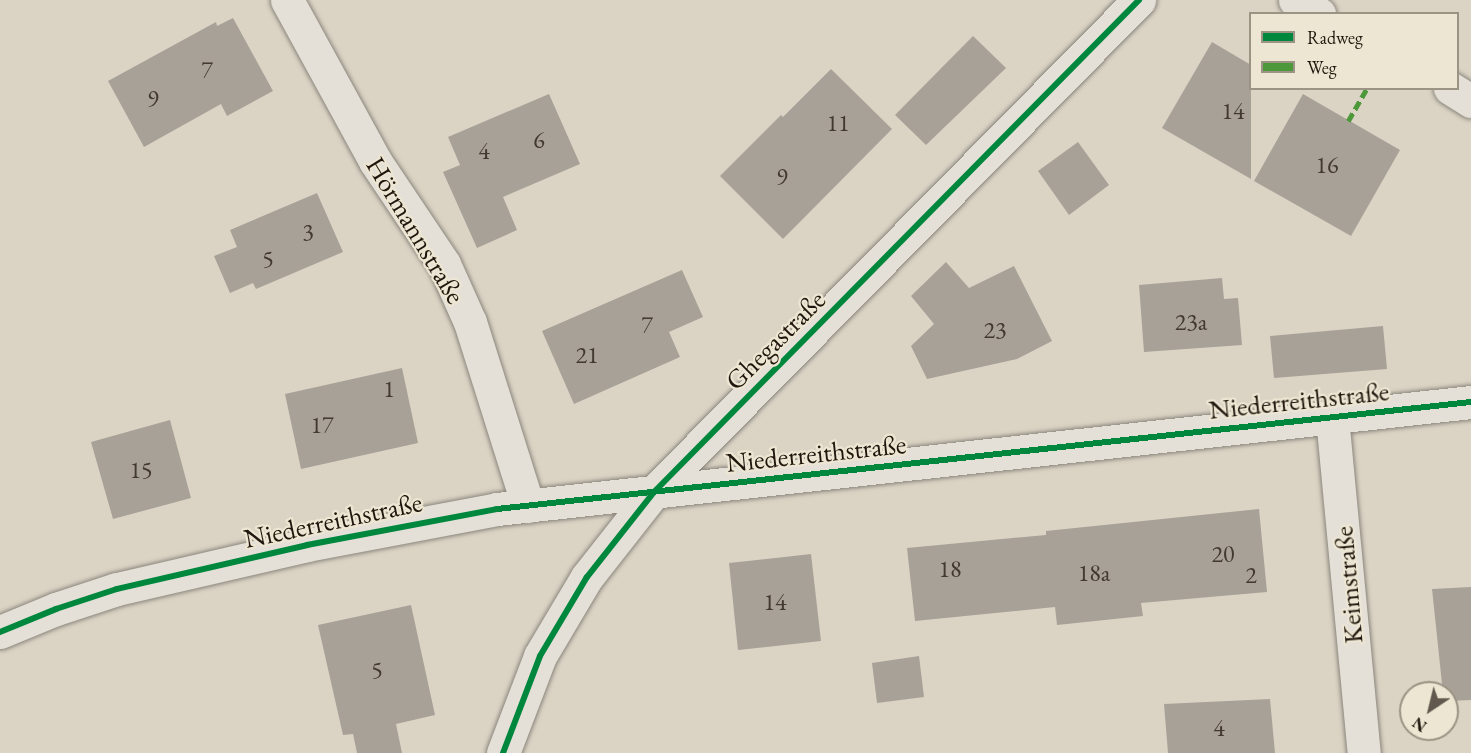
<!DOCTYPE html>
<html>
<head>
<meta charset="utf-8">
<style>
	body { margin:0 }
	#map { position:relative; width:1471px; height:753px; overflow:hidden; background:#dbd4c5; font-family:"EB Garamond",serif }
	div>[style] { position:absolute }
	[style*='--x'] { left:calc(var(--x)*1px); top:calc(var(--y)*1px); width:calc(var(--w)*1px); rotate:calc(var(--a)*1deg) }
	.building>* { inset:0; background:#a7a197 }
	.roads { filter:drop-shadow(0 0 2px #8b867c) drop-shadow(0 0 2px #8b867c) }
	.minor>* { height:33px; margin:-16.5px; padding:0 16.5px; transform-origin:16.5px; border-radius:16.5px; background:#e4e0d8 }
	.quiet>* { height:4.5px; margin-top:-2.25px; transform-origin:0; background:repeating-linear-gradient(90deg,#4d983b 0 9px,transparent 0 13.5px) }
	.cycleway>* { height:6px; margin:-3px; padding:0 3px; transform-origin:3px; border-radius:3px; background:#00873e }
	span { translate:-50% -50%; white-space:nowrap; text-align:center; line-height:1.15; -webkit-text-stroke:4.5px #ede6d3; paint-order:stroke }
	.number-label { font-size:24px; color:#423930 }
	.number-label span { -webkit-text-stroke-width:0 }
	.street-label { font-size:27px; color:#21160d }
	.legend { position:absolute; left:1249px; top:12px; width:210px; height:78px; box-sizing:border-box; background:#ede6d3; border:2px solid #9b9384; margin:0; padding:8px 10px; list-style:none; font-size:18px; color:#21160d }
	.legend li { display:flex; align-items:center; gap:12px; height:30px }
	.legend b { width:30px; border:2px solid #9b9384 }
	.north { position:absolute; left:1399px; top:681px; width:60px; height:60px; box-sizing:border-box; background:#ede6d3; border:2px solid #9b9384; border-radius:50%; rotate:215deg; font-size:16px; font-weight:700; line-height:24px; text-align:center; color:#21160d }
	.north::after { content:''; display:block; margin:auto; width:21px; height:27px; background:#62584d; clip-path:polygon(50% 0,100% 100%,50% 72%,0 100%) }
</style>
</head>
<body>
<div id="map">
	<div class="building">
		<i style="clip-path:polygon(233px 18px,273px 91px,227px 116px,221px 104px,144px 147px,108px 81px,216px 22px,217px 26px)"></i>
		<i style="clip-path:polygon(973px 36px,1006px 68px,926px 145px,895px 115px)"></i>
		<i style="clip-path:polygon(1212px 42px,1251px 65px,1251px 179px,1162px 128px)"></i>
		<i style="clip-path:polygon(831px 69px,892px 129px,783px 239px,720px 176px,781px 115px,783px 117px)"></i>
		<i style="clip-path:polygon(549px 94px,580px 164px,503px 197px,517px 230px,477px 248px,443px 172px,460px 165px,448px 137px)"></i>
		<i style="clip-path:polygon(1303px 94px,1400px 150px,1351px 236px,1254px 181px)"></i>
		<i style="clip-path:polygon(1078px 142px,1109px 185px,1069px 215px,1038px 171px)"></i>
		<i style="clip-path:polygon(317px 193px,343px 252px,256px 289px,253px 283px,230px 293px,214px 256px,237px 247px,230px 230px)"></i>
		<i style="clip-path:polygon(946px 262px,969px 288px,1014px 266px,1052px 341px,1017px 359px,927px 379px,911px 346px,934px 324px,911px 296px)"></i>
		<i style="clip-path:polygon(682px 270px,703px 317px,669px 332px,680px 357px,574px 404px,542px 331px)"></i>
		<i style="clip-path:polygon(1222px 278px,1224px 299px,1238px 298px,1242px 345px,1144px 352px,1139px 285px)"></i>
		<i style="clip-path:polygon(1383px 326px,1387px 369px,1274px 378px,1270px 336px)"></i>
		<i style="clip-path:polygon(402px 368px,418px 443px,301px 469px,285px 394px)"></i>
		<i style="clip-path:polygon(170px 420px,191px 498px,113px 519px,91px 442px)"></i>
		<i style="clip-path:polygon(1259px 509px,1267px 592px,1141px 603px,1143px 616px,1057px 625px,1055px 607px,915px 621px,907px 548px,1046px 535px,1046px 531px)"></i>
		<i style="clip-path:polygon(811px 554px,821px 641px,738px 650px,729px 563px)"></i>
		<i style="clip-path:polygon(1471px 587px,1471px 700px,1447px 701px,1447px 693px,1443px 693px,1432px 589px)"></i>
		<i style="clip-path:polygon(411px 605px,435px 715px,396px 724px,402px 753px,357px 753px,353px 734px,343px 735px,318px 625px)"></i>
		<i style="clip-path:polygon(919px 656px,924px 697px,877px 703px,872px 663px)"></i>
		<i style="clip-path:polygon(1270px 699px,1275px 753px,1168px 753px,1164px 704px)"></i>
	</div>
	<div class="roads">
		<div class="minor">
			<i style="--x:287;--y:0;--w:183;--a:61.3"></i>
			<i style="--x:375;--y:161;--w:124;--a:56.2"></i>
			<i style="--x:444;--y:264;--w:64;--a:65.9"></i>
			<i style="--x:470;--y:322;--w:193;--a:72.5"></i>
			<i style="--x:1295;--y:0;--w:28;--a:30"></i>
			<i style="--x:1450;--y:88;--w:25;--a:32"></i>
			<i style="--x:1332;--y:417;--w:338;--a:84.6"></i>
			<i style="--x:0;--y:632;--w:61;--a:-22.3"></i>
			<i style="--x:56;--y:609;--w:64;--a:-18.2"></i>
			<i style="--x:117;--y:589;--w:195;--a:-13"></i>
			<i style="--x:307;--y:545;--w:193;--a:-10.7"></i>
			<i style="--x:497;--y:509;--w:980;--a:-6.27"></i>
			<i style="--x:503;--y:753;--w:104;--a:-69.1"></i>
			<i style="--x:540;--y:656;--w:92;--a:-59.3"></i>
			<i style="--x:587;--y:577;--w:108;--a:-51.8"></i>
			<i style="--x:654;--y:492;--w:691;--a:-45.41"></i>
		</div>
	</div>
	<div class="quiet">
		<i style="--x:1348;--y:121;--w:38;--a:-60"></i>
	</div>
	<div class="cycleway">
		<i style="--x:0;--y:632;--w:61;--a:-22.3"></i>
		<i style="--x:56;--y:609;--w:64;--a:-18.2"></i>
		<i style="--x:117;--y:589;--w:195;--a:-13"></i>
		<i style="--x:307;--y:545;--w:193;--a:-10.7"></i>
		<i style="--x:497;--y:509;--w:980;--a:-6.27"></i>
		<i style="--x:503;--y:753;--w:104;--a:-69.1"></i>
		<i style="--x:540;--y:656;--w:92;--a:-59.3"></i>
		<i style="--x:587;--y:577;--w:108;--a:-51.8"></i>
		<i style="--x:654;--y:492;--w:691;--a:-45.41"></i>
	</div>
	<div class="number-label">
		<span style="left:207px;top:70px">7</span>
		<span style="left:153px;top:99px">9</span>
		<span style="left:1233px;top:111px">14</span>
		<span style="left:838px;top:123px">11</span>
		<span style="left:539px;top:140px">6</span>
		<span style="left:484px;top:151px">4</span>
		<span style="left:1327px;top:165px">16</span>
		<span style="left:782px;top:177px">9</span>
		<span style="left:308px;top:232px">3</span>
		<span style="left:268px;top:259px">5</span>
		<span style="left:1191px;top:322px">23a</span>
		<span style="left:647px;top:325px">7</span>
		<span style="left:995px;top:330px">23</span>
		<span style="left:587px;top:355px">21</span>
		<span style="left:389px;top:389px">1</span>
		<span style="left:322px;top:425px">17</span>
		<span style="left:141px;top:470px">15</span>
		<span style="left:1223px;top:554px">20</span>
		<span style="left:950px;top:569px">18</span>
		<span style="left:1094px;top:573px">18a</span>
		<span style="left:1251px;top:575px">2</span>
		<span style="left:775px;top:602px">14</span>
		<span style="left:377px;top:670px">5</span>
		<span style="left:1219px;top:728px">4</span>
	</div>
	<div class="street-label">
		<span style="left:416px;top:230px;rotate:59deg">Hörmannstraße</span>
		<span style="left:775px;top:340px;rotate:-45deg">Ghegastraße</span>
		<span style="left:1299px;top:400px;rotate:-6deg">Niederreithstraße</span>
		<span style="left:816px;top:453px;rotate:-6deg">Niederreithstraße</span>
		<span style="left:333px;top:520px;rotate:-12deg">Niederreithstraße</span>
		<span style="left:1348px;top:585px;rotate:-95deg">Keimstraße</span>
	</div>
	<ul class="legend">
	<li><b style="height:8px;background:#00873e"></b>Radweg</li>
	<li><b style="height:8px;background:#4d983b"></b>Weg</li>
	</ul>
	<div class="north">N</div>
</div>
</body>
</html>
